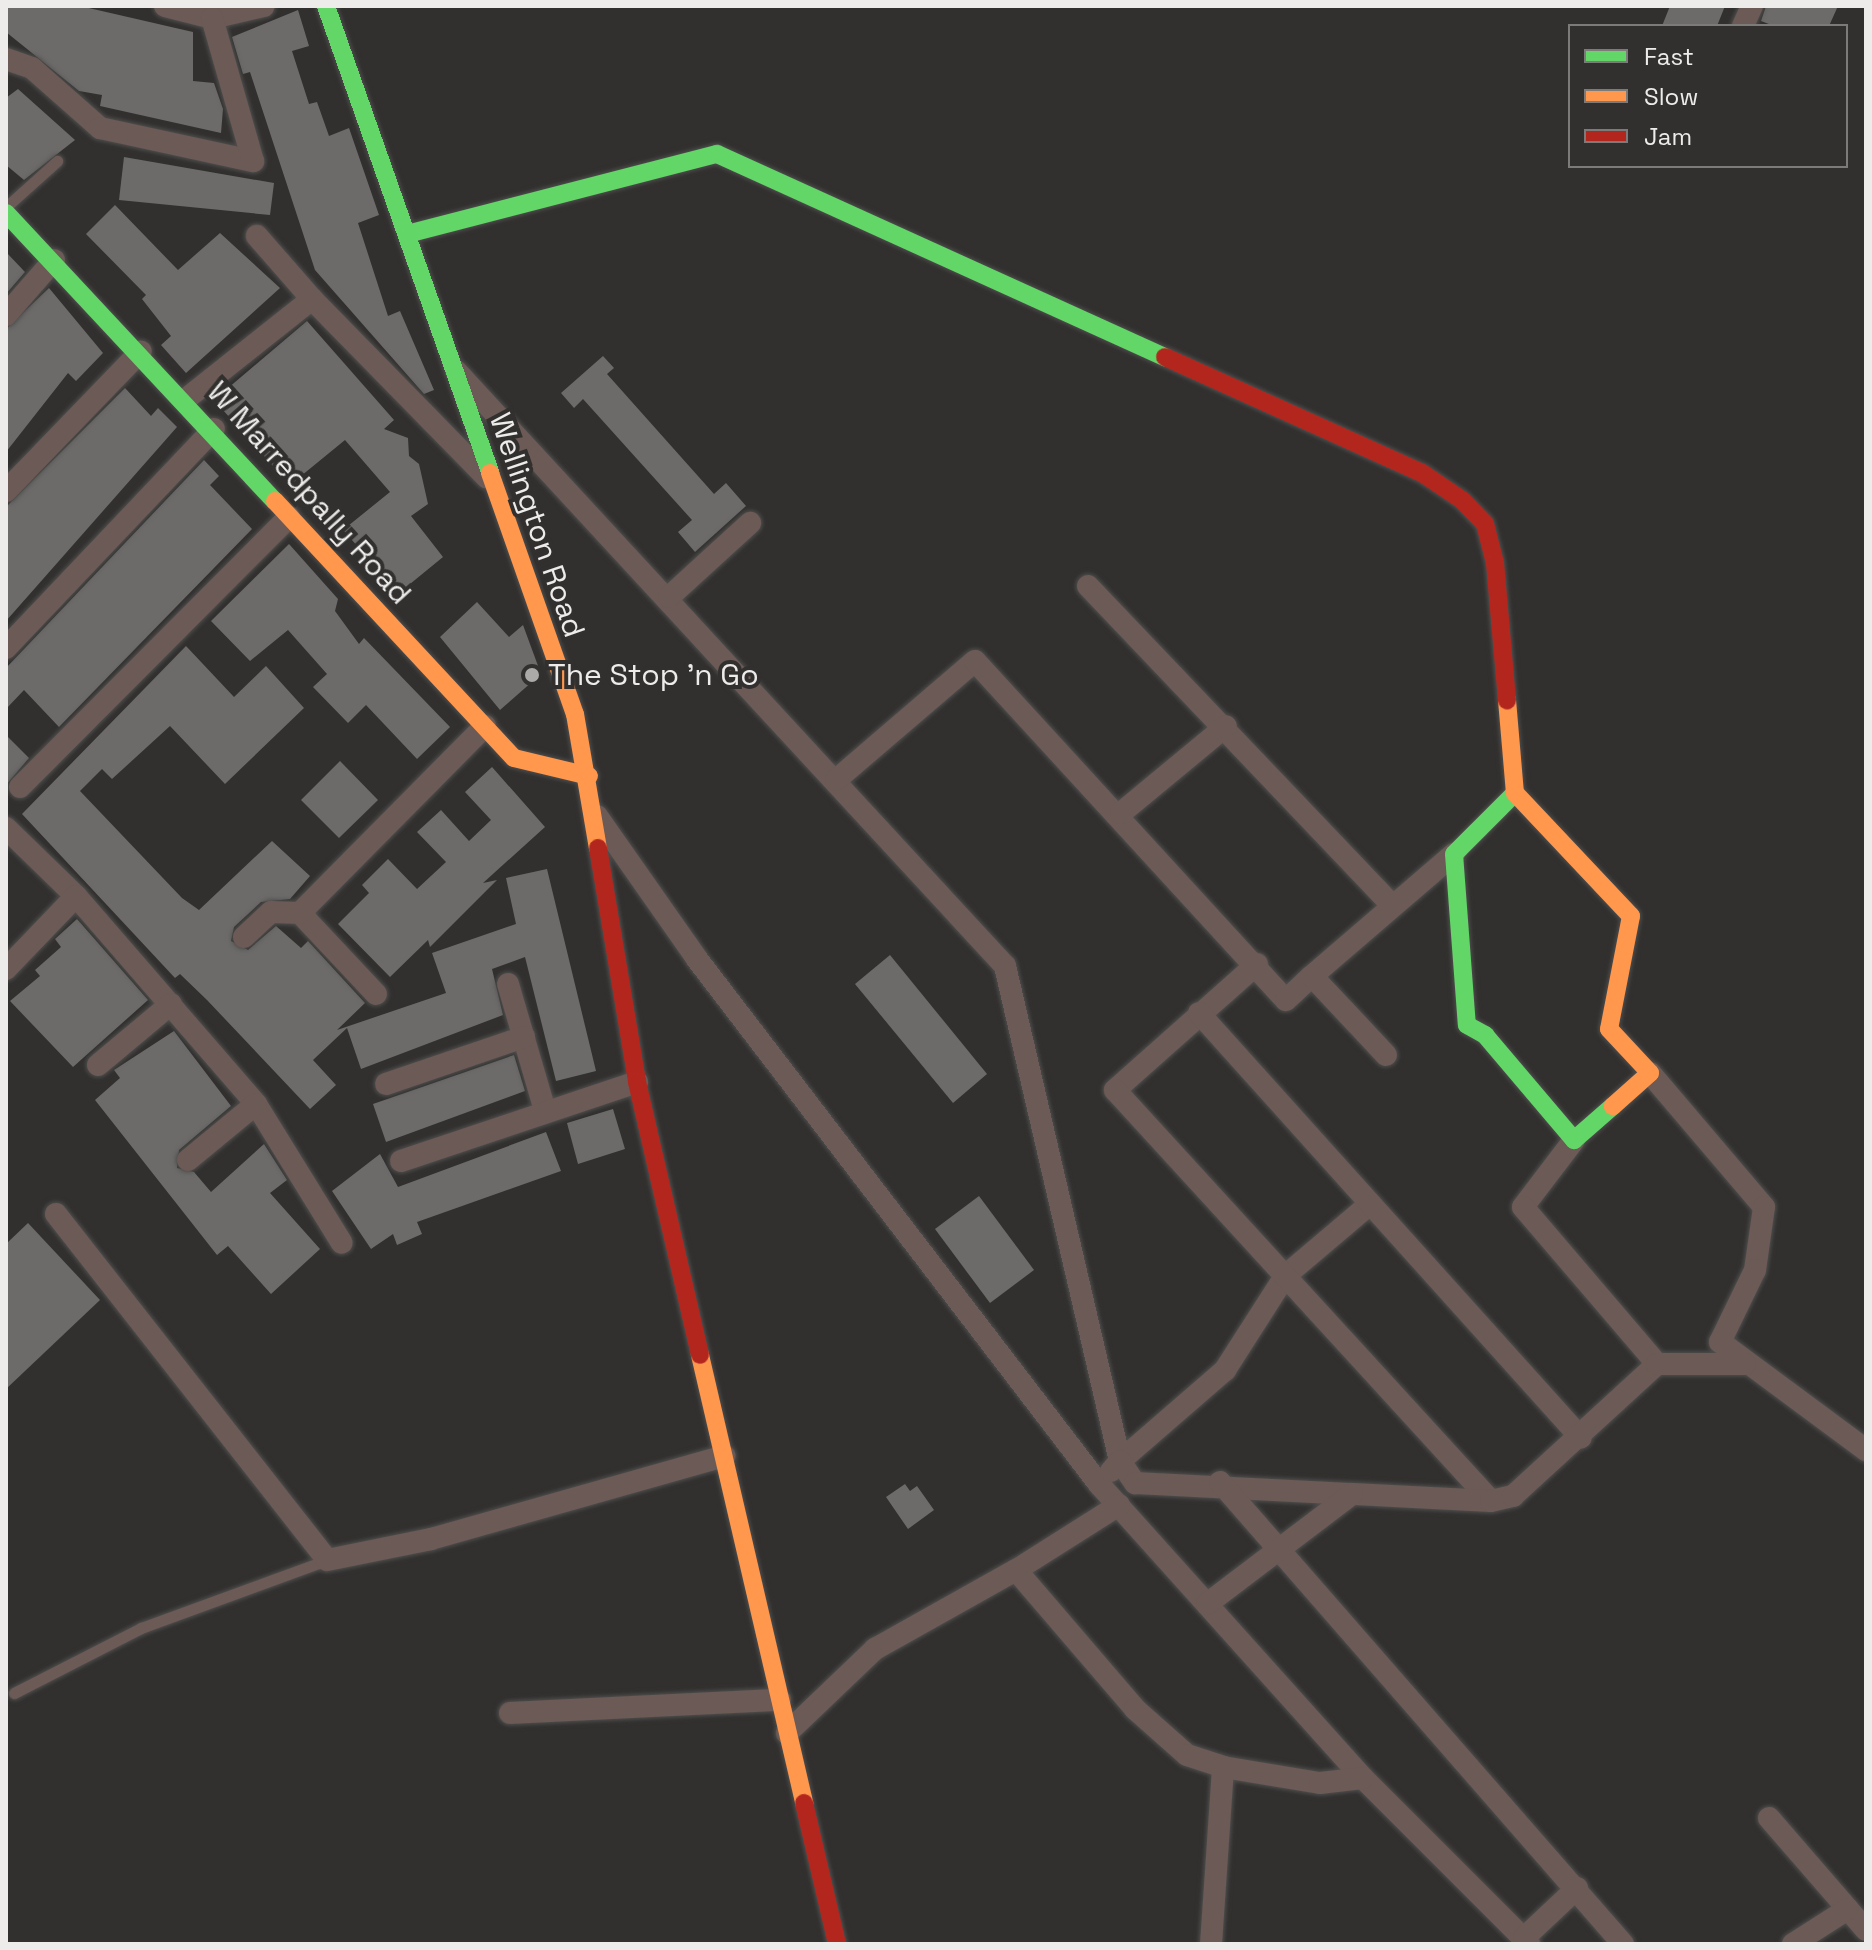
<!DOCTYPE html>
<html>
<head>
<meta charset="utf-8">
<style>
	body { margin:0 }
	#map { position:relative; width:1872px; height:1950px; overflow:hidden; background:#31302f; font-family:"Space Grotesk",sans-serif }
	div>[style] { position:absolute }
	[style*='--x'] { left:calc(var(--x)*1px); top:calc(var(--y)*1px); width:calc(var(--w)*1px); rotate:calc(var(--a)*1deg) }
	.building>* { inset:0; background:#6c6b6a }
	.roads { filter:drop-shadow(0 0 2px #4f4e4d) drop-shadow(0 0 2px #4f4e4d) }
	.lane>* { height:11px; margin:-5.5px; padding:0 5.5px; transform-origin:5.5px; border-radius:5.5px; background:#6b5a55 }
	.street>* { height:22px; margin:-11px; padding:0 11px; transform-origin:11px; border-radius:11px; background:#6b5a55 }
	.fast>* { height:18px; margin:-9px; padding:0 9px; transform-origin:9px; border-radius:9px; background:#63d668 }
	.slow>* { height:18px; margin:-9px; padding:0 9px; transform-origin:9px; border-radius:9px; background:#ff974d }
	.jam>* { height:18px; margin:-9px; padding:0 9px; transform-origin:9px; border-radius:9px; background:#b3261e }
	.dots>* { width:22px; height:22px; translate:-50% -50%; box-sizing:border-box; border:4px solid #32302e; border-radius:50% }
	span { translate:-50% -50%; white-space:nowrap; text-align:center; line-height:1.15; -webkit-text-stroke:8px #32302e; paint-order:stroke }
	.street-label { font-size:30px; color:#edeceb }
	.poi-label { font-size:30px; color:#edeceb }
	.left { translate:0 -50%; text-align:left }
	.frame { position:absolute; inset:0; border:8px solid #edeceb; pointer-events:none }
	.legend { position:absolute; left:1568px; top:24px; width:280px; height:144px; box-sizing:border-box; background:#32302e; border:2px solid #7d7b7a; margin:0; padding:10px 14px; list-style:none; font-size:24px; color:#edeceb }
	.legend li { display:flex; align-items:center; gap:16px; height:40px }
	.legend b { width:40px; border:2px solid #7d7b7a }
</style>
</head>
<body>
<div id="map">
	<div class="building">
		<i style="clip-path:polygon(6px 6px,80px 6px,193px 32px,193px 81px,214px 83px,223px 109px,221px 133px,100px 106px,102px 95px,79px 91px,6px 32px)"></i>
		<i style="clip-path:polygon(1670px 6px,1725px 6px,1717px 26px,1662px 26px)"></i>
		<i style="clip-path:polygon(1766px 6px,1838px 6px,1829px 26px,1774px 26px,1761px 21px)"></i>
		<i style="clip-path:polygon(298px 10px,309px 46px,292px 51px,309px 104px,317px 102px,329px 136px,349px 128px,379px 215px,358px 223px,388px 316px,400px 311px,434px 390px,424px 394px,315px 270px,250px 72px,243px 74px,232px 37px)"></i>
		<i style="clip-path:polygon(18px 89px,75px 140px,24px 180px,6px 165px,6px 98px)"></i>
		<i style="clip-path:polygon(124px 157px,274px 183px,270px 215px,119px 200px)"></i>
		<i style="clip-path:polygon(115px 205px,178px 270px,220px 233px,280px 288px,186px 373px,161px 345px,171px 336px,142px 299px,146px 295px,86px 234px)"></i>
		<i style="clip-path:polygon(6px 252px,25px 272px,6px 294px)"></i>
		<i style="clip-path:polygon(49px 288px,103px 353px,76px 381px,68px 373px,6px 452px,6px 329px)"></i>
		<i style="clip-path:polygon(307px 321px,394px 420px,384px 429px,408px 438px,409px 456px,419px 464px,428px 504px,411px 516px,443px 557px,399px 593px,343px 530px,390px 492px,345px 440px,290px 485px,214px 400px)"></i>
		<i style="clip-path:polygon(603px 356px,614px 368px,607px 374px,714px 494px,726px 483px,746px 506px,695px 552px,678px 532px,692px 520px,583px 399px,574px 408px,561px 393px)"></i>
		<i style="clip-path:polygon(125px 388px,151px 416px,158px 408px,177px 427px,6px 621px,6px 507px)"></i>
		<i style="clip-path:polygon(204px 460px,219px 476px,210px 485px,252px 529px,59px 727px,24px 690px,6px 709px,6px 668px)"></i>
		<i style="clip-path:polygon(289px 544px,338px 599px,335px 611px,359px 644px,364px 638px,450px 727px,417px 759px,366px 705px,348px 723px,313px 687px,327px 674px,288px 630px,250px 661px,211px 621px)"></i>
		<i style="clip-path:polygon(477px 602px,509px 637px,523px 625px,541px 674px,500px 710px,440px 637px)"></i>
		<i style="clip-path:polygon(186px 646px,234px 697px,266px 666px,304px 708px,225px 784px,170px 726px,112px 779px,102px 769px,80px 791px,182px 898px,199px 910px,272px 841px,310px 876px,290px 899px,261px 902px,234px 927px,231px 941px,248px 950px,276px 926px,301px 948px,308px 941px,365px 1003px,337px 1030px,446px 993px,432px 953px,516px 924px,506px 878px,547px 869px,596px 1071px,556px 1081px,525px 957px,492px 969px,503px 1015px,361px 1069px,347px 1028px,313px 1060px,336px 1085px,310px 1109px,207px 1000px,180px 974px,175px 978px,22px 814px)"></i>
		<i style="clip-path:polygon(6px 735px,29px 758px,6px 785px)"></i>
		<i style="clip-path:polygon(340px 761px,378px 800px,339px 838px,301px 800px)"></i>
		<i style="clip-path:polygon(492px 767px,545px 827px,483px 883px,497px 880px,430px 947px,428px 940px,390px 977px,338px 924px,369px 893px,362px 885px,388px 859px,417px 889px,446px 862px,417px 832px,441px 810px,469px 841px,491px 820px,465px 792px)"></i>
		<i style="clip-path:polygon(77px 919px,148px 1000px,73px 1067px,10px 1001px,40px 976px,35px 970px,61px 947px,55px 939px)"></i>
		<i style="clip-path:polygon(890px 955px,987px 1074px,953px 1103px,855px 984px)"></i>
		<i style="clip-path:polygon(174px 1031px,231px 1106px,179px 1150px,177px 1168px,194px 1172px,211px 1192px,264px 1144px,287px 1180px,270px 1193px,320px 1249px,271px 1294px,228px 1246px,217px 1255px,95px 1100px,120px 1078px,114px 1070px)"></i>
		<i style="clip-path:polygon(514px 1055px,525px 1091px,386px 1142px,373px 1104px)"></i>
		<i style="clip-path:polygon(613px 1109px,625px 1149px,578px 1164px,567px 1123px)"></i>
		<i style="clip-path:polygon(546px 1132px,561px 1171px,417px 1222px,422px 1234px,397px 1245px,393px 1234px,371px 1249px,332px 1191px,380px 1154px,398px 1187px)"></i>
		<i style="clip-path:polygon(979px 1196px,1034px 1270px,990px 1303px,935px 1229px)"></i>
		<i style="clip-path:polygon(28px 1223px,100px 1300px,6px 1389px,6px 1244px)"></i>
		<i style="clip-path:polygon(905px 1484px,910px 1491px,917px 1486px,934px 1510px,908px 1529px,886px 1497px)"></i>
	</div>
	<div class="roads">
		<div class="lane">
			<i style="--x:6;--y:207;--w:69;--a:-42"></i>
			<i style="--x:14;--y:1693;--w:143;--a:-27.1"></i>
			<i style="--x:141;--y:1628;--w:198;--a:-20.1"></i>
		</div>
		<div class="street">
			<i style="--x:165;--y:6;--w:49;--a:14.3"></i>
			<i style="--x:212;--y:18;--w:53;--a:-13"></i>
			<i style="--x:1743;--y:26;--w:22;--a:-66"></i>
			<i style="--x:6;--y:59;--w:28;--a:19"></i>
			<i style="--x:32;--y:68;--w:91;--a:41.4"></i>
			<i style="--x:100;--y:128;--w:157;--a:12.2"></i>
			<i style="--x:253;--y:161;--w:149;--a:-106"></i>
			<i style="--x:312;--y:299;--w:250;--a:45.6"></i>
			<i style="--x:6;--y:315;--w:73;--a:-48.9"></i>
			<i style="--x:456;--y:371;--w:810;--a:47.3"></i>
			<i style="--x:1005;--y:966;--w:508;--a:76.92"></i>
			<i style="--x:1120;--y:1461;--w:139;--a:-40.9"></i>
			<i style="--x:1225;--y:1370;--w:112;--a:-57.4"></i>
			<i style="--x:1285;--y:1276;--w:111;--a:-40.3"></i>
			<i style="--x:186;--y:399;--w:161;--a:-38.4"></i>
			<i style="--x:312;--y:299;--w:84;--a:-131.1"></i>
			<i style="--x:6;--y:491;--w:194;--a:-46"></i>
			<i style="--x:1088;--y:586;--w:439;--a:46.4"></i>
			<i style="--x:669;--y:597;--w:110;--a:-42.4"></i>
			<i style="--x:6;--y:648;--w:302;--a:-46.5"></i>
			<i style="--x:836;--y:780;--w:183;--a:-40.6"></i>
			<i style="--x:975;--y:661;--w:460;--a:47.5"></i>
			<i style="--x:1286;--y:1000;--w:35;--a:-43"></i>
			<i style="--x:20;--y:787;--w:381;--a:-45.1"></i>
			<i style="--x:1121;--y:813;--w:136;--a:-39.6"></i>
			<i style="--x:597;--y:816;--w:174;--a:55"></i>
			<i style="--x:697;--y:959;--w:661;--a:52.56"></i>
			<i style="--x:1099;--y:1484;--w:395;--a:48.1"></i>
			<i style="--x:1363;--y:1778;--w:235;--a:45"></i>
			<i style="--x:6;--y:828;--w:98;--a:44.2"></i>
			<i style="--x:76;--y:896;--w:275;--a:49.1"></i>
			<i style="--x:256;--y:1104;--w:163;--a:58.3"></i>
			<i style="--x:300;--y:913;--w:111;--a:46.8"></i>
			<i style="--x:244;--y:937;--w:37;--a:-43"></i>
			<i style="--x:271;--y:912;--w:29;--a:2"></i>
			<i style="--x:300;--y:913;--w:263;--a:-45.3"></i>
			<i style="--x:1257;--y:964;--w:190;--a:138.4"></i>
			<i style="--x:1115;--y:1090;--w:557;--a:47.55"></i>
			<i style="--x:6;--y:969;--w:101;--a:-46.2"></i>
			<i style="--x:508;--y:984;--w:128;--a:73.7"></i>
			<i style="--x:1199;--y:1013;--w:571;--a:48.05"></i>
			<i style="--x:1386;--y:1055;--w:108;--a:-133.1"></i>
			<i style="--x:1312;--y:976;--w:187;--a:-40.7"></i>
			<i style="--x:98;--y:1065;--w:95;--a:-39.9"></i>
			<i style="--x:1650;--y:1073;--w:176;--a:49.6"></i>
			<i style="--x:1764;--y:1207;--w:64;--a:98.1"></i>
			<i style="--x:1755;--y:1270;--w:80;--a:115.9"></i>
			<i style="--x:1720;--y:1342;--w:182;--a:36.5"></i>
			<i style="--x:386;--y:1084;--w:146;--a:-18.8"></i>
			<i style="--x:1574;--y:1140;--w:84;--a:127.3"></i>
			<i style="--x:1523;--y:1207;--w:206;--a:49.5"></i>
			<i style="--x:188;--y:1160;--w:88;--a:-39.5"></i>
			<i style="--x:401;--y:1161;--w:249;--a:-18.5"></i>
			<i style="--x:56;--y:1214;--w:439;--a:51.9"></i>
			<i style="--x:327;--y:1560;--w:106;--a:-11.4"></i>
			<i style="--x:431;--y:1539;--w:305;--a:-15.8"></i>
			<i style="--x:1111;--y:1471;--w:13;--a:-48"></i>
			<i style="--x:1120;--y:1461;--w:27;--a:56"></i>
			<i style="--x:1135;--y:1483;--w:356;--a:2.9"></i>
			<i style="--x:1491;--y:1501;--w:23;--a:-13"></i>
			<i style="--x:1513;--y:1496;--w:195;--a:-42.5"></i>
			<i style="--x:1657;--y:1364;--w:88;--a:0"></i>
			<i style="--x:1220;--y:1482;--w:613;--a:48.9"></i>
			<i style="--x:1119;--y:1505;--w:122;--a:147.7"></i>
			<i style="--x:1016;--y:1570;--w:183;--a:49.4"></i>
			<i style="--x:1135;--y:1709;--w:69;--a:41.5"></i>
			<i style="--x:1187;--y:1755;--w:38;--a:18"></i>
			<i style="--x:1223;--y:1767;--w:98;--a:9.4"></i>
			<i style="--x:1320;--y:1783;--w:43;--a:-6.6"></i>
			<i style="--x:1207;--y:1604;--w:182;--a:-37.2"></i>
			<i style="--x:510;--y:1713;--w:270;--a:-2.8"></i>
			<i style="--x:787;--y:1733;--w:122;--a:-43.7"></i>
			<i style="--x:875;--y:1649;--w:162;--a:-29.3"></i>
			<i style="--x:1769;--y:1818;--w:148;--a:49.1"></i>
			<i style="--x:1524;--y:1938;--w:73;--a:-43.3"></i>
			<i style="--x:1211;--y:1944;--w:177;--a:-86.1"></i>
			<i style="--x:1793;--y:1944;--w:65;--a:-32.5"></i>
		</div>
		<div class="fast">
			<i style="--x:326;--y:6;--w:495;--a:70.6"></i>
			<i style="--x:6;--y:213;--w:394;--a:47"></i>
			<i style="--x:411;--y:233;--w:316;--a:-14.5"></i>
			<i style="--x:717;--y:154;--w:492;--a:24.4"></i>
			<i style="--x:1515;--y:793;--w:86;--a:135"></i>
			<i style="--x:1454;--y:854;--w:171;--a:85.7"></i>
			<i style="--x:1467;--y:1025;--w:21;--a:29"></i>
			<i style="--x:1485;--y:1035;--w:138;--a:49.7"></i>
			<i style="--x:1574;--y:1140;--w:52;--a:-41.1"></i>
		</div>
		<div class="slow">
			<i style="--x:490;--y:473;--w:256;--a:70.6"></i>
			<i style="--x:575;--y:714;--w:136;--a:80.3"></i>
			<i style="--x:275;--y:501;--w:351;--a:47.1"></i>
			<i style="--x:514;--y:758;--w:77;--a:13.5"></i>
			<i style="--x:1507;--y:700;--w:93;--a:85.1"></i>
			<i style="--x:1515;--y:793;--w:169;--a:46.7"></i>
			<i style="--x:1631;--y:916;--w:115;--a:101"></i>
			<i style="--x:1609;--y:1029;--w:60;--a:47"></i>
			<i style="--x:1650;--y:1073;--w:50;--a:138.3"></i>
			<i style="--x:700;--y:1355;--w:460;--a:76.9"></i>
		</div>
		<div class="jam">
			<i style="--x:1165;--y:357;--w:282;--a:24.3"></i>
			<i style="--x:1422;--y:473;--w:48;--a:34"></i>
			<i style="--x:1462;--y:500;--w:33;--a:46"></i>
			<i style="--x:1485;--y:524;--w:40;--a:75.6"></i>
			<i style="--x:1495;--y:563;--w:138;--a:85"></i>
			<i style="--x:598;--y:848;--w:237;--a:80.5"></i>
			<i style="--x:637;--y:1082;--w:280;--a:77"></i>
			<i style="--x:804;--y:1803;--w:145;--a:76.8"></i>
		</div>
	</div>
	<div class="dots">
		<i style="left:532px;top:675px;background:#abaaa9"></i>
	</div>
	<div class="street-label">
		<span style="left:309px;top:493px;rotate:48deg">W Marredpally Road</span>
		<span style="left:537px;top:525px;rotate:71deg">Wellington Road</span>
	</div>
	<div class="poi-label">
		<span class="left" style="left:548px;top:675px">The Stop 'n Go</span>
	</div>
	<div class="frame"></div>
	<ul class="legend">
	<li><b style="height:10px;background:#63d668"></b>Fast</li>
	<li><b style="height:10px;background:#ff974d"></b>Slow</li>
	<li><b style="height:10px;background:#b3261e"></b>Jam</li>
	</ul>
</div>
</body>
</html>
